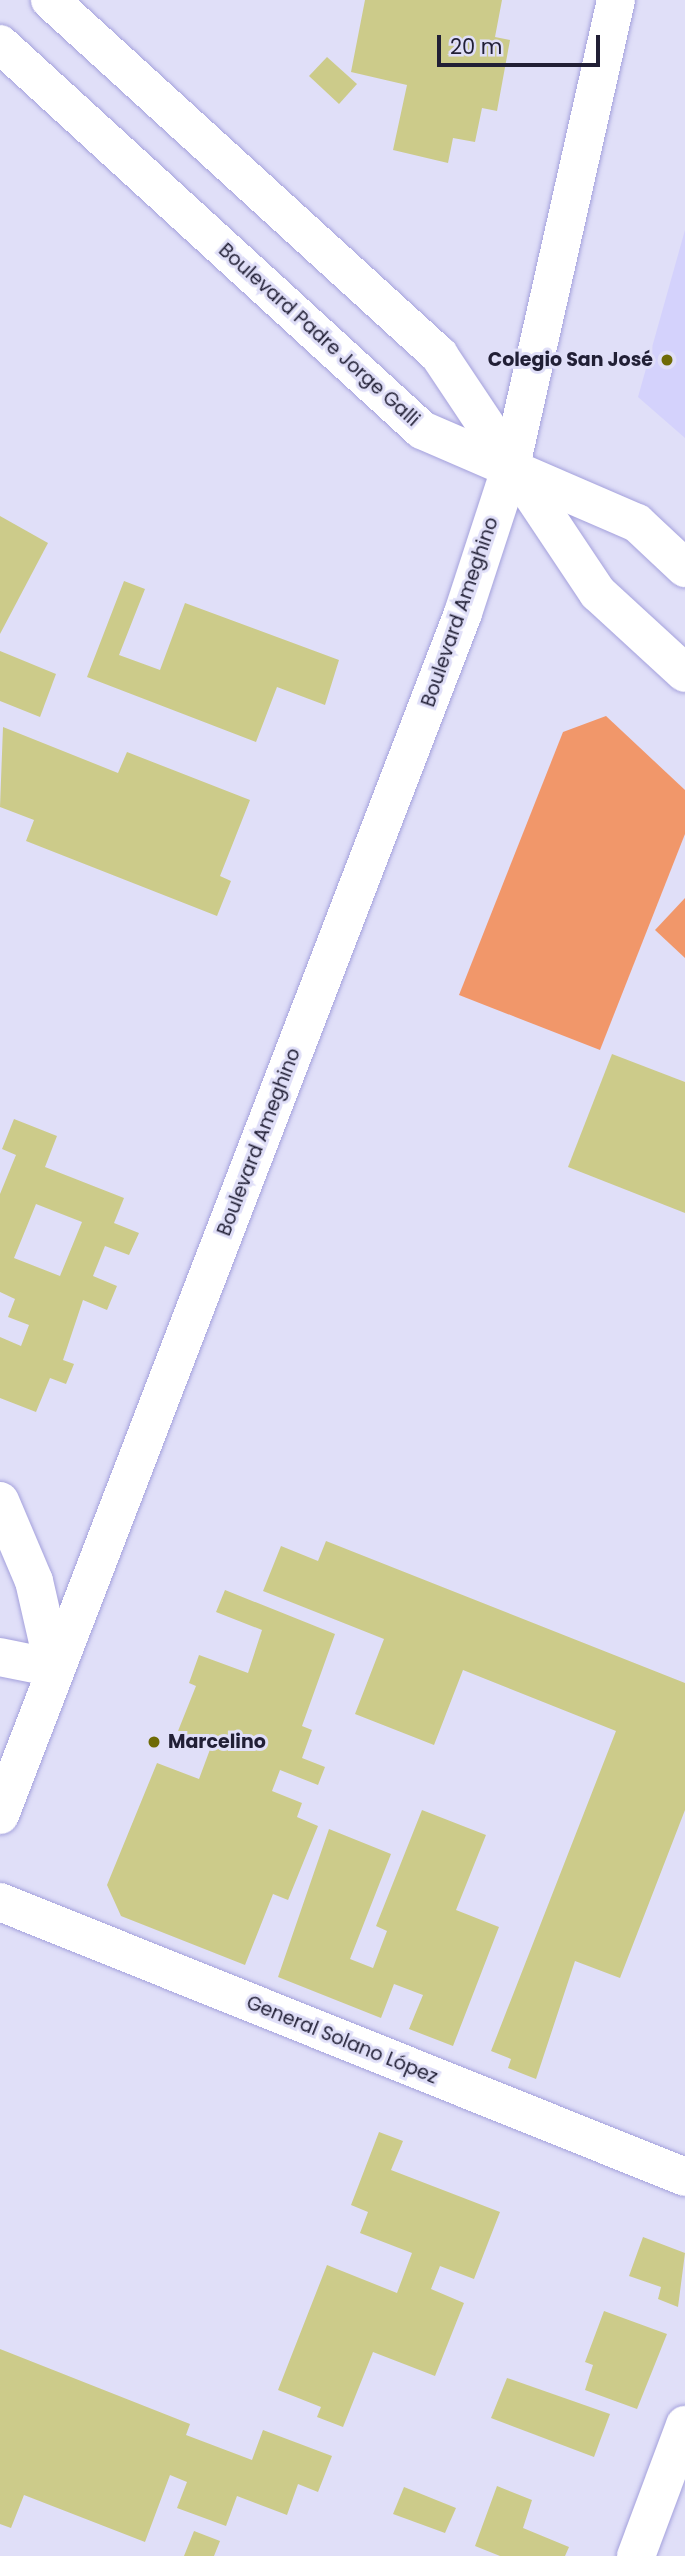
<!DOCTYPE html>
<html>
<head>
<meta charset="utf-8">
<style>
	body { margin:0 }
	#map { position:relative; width:685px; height:2556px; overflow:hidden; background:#e0dff8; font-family:Poppins,sans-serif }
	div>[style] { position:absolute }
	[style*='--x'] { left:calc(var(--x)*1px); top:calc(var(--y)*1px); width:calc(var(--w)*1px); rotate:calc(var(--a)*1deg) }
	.built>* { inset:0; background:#d4d2fc }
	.green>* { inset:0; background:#f1976a }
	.building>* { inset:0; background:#cccb8a }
	.roads { filter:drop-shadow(0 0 2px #a4a1dc) drop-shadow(0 0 2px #a4a1dc) }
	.street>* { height:38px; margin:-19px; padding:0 19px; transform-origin:19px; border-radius:19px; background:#fff }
	.secondary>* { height:38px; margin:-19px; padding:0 19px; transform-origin:19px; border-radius:19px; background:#fff }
	.dots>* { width:19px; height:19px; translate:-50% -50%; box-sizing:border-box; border:4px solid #e0dff8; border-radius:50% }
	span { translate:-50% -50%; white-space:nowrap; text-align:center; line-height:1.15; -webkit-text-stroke:6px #e0dff8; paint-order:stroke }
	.street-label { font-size:19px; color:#211f35 }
	.poi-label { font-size:19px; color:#211f35; font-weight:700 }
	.right { translate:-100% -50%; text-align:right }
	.left { translate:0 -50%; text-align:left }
	.scale { position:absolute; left:437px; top:35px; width:163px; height:32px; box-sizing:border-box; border:4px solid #211f35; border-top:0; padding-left:9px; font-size:21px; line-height:24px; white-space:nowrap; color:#211f35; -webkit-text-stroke:5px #e0dff8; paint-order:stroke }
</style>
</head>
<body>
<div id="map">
	<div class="built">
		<i style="clip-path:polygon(685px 230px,685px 438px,638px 397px)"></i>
	</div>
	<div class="green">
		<i style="clip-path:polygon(606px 716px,685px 790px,685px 834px,600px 1050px,459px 995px,563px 732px)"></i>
		<i style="clip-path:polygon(685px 898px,685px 958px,655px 930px)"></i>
	</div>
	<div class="building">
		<i style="clip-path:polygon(365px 0,502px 0,495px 37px,510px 40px,497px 111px,482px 108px,475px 142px,453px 138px,448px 163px,393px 150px,407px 85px,351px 72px)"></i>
		<i style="clip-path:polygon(327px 57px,357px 84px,339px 104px,309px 76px)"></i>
		<i style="clip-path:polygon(0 516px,48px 543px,0 634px)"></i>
		<i style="clip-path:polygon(124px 581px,145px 589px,119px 655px,160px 670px,185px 603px,339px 660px,325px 705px,277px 687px,256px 742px,87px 677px)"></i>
		<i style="clip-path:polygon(0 651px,56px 674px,40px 717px,0 701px)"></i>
		<i style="clip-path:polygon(3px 727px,118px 773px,127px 752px,250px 800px,220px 876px,231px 881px,217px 916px,26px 841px,34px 820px,0 807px)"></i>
		<i style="clip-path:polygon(612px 1054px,685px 1082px,685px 1213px,568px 1167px)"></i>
		<i style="clip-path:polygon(evenodd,14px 1119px,57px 1136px,45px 1167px,124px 1198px,114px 1223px,139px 1233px,129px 1255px,105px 1246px,93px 1276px,117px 1286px,107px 1310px,83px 1300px,63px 1360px,74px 1364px,66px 1384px,50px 1378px,36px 1412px,0 1398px,0 1337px,21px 1346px,29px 1325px,8px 1317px,15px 1299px,0 1292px,0 1194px,16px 1155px,2px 1149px,14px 1119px,36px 1204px,82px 1222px,60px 1276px,14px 1258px,36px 1204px)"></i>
		<i style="clip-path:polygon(326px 1541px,685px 1683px,685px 1810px,620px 1978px,575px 1961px,536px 2079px,508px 2068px,511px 2059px,491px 2051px,616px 1731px,463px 1670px,434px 1745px,355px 1714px,384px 1639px,263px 1591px,281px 1546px,318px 1561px)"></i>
		<i style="clip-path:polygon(225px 1590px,335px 1634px,302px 1726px,312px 1730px,302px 1758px,325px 1767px,318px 1785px,280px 1770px,272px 1791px,302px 1803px,297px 1817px,318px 1826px,288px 1900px,273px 1894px,245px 1965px,121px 1916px,107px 1885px,157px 1763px,199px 1779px,212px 1744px,178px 1731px,196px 1686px,189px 1683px,199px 1655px,248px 1673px,262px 1630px,216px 1612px)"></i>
		<i style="clip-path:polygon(422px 1810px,486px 1835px,456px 1910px,499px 1927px,453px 2046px,409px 2029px,423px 1995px,394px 1984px,381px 2018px,278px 1977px,329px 1829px,391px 1854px,350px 1959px,373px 1968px,387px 1931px,376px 1926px)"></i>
		<i style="clip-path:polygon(379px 2132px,403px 2141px,391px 2170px,500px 2212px,474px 2279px,440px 2266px,431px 2289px,464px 2303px,435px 2376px,373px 2352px,343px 2427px,317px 2417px,321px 2407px,278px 2390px,327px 2265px,397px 2293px,412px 2253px,360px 2233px,368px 2212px,351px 2205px)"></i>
		<i style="clip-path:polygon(643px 2237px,685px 2253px,678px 2307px,658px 2299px,661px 2287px,629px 2276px)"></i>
		<i style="clip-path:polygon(604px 2311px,667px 2334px,637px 2409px,585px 2390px,593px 2365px,585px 2362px)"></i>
		<i style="clip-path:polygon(0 2349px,190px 2424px,186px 2435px,252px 2460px,263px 2430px,332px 2456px,318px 2492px,298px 2484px,287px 2515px,237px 2496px,226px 2526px,177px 2508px,187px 2482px,170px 2475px,145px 2542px,24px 2495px,11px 2528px,0 2524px)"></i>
		<i style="clip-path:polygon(507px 2378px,610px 2414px,594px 2457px,491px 2418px)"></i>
		<i style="clip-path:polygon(497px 2486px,532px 2500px,523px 2528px,569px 2547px,565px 2556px,500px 2556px,475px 2546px)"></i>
		<i style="clip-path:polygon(404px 2487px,456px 2508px,445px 2533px,393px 2514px)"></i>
		<i style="clip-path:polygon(194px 2531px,220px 2541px,214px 2556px,184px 2556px)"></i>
	</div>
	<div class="roads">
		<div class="street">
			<i style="--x:0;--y:1501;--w:87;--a:67"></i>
			<i style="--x:34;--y:1581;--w:89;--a:77.1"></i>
			<i style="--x:54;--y:1668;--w:55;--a:-168.5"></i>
			<i style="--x:0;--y:1902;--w:738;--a:21.87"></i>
			<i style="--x:636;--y:2556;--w:140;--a:-69.5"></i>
		</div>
		<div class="secondary">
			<i style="--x:50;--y:0;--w:527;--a:42.38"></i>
			<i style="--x:439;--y:355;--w:286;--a:56.3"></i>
			<i style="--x:598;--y:593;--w:118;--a:42.6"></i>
			<i style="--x:0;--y:44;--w:572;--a:42.45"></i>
			<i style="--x:422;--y:430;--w:234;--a:23.4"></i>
			<i style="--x:637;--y:523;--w:66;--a:43.2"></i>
			<i style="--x:0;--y:1815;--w:1288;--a:-68.93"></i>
			<i style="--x:463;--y:613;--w:155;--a:-71.9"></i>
			<i style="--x:511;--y:466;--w:478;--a:-77.3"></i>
		</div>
	</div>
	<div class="dots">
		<i style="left:667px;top:360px;background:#6f6b06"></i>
		<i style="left:154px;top:1742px;background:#6f6b06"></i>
	</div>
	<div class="street-label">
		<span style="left:319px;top:335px;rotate:42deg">Boulevard Padre Jorge Galli</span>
		<span style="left:460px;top:612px;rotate:-71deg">Boulevard Ameghino</span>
		<span style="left:259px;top:1142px;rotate:-69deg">Boulevard Ameghino</span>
		<span style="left:342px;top:2040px;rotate:22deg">General Solano López</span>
	</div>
	<div class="poi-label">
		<span class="right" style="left:653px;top:360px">Colegio San José</span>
		<span class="left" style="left:168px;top:1742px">Marcelino</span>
	</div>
	<div class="scale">20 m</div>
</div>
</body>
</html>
